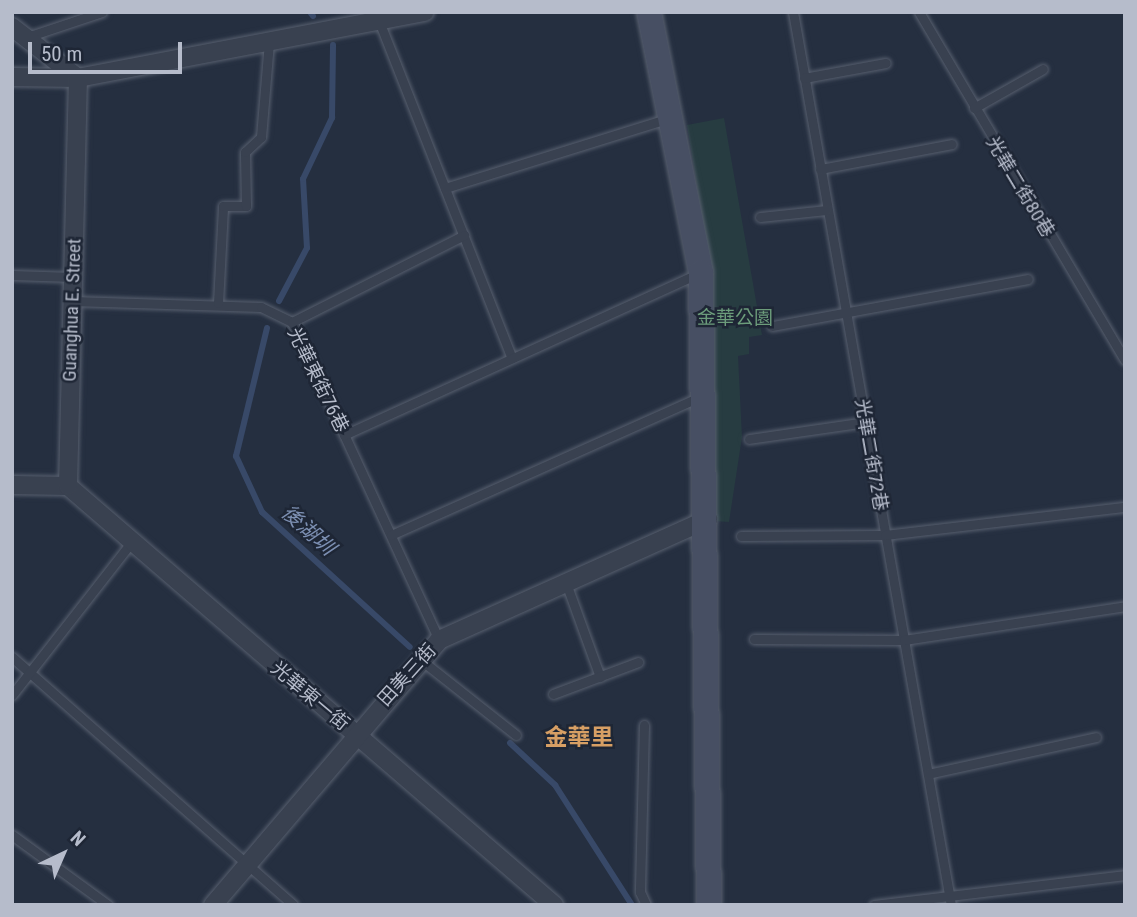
<!DOCTYPE html>
<html>
<head>
<meta charset="utf-8">
<style>
	body { margin:0 }
	#map { position:relative; width:1137px; height:917px; overflow:hidden; background:#252f40; font-family:"Roboto Condensed","Noto Sans TC",sans-serif }
	div>[style] { position:absolute }
	[style*='--x'] { left:calc(var(--x)*1px); top:calc(var(--y)*1px); width:calc(var(--w)*1px); rotate:calc(var(--a)*1deg) }
	.green>* { inset:0; background:#273c41 }
	.stream>* { height:6px; margin:-3px; padding:0 3px; transform-origin:3px; border-radius:3px; background:#384968 }
	.roads { filter:drop-shadow(0 0 2px #575f6e) drop-shadow(0 0 2px #575f6e) }
	.lane>* { height:9px; margin:-4.5px; padding:0 4.5px; transform-origin:4.5px; border-radius:4.5px; background:#394150 }
	.street>* { height:18px; margin:-9px; padding:0 9px; transform-origin:9px; border-radius:9px; background:#394150 }
	.secondary>* { height:24px; margin:-12px; padding:0 12px; transform-origin:12px; border-radius:12px; background:#474f63 }
	span { translate:-50% -50%; white-space:nowrap; text-align:center; line-height:1.15; -webkit-text-stroke:5px #1e2635; paint-order:stroke }
	.street-label { font-size:19px; color:#b6bccb }
	.park-label { font-size:19px; color:#6c9c7b }
	.water-label { font-size:21px; color:#7c8fb2; font-style:italic }
	.quarter-label { font-size:23px; color:#d79f64; font-weight:700 }
	.frame { position:absolute; inset:0; border:14px solid #b6bccb; pointer-events:none }
	.north { position:absolute; left:28px; top:819px; width:70px; height:70px; -webkit-text-stroke:5px #1e2635; paint-order:stroke; rotate:44deg; font-size:19px; font-weight:700; line-height:28px; text-align:center; color:#b6bccb }
	.north::after { content:''; display:block; margin:auto; width:24px; height:32px; background:#b6bccb; clip-path:polygon(50% 0,100% 100%,50% 72%,0 100%) }
	.scale { position:absolute; left:28px; top:42px; width:154px; height:32px; box-sizing:border-box; border:4px solid #b6bccb; border-top:0; padding-left:9px; font-size:21px; line-height:24px; white-space:nowrap; color:#b6bccb; -webkit-text-stroke:5px #1e2635; paint-order:stroke }
</style>
</head>
<body>
<div id="map">
	<div class="green">
		<i style="clip-path:polygon(724px 118px,762px 335px,749px 337px,749px 354px,738px 356px,742px 437px,729px 522px,715px 521px,709px 261px,687px 125px)"></i>
	</div>
	<div class="stream">
		<i style="--x:310;--y:12;--w:5;--a:53"></i>
		<i style="--x:279;--y:301;--w:60;--a:-62.2"></i>
		<i style="--x:307;--y:248;--w:69;--a:-93.3"></i>
		<i style="--x:303;--y:179;--w:68;--a:-64.6"></i>
		<i style="--x:332;--y:118;--w:73;--a:-89.2"></i>
		<i style="--x:267;--y:328;--w:132;--a:103.6"></i>
		<i style="--x:236;--y:456;--w:62;--a:65.1"></i>
		<i style="--x:262;--y:512;--w:200;--a:42.4"></i>
		<i style="--x:510;--y:743;--w:62;--a:43"></i>
		<i style="--x:555;--y:785;--w:143;--a:57.3"></i>
	</div>
	<div class="roads">
		<div class="lane">
			<i style="--x:793;--y:12;--w:907;--a:79.97"></i>
			<i style="--x:919;--y:12;--w:404;--a:59.4"></i>
			<i style="--x:379;--y:21;--w:362;--a:68.5"></i>
			<i style="--x:27;--y:37;--w:79;--a:-18.4"></i>
			<i style="--x:804;--y:78;--w:83;--a:-10.4"></i>
			<i style="--x:974;--y:108;--w:79;--a:-29.5"></i>
			<i style="--x:820;--y:169;--w:134;--a:-10.7"></i>
			<i style="--x:445;--y:188;--w:232;--a:-17.3"></i>
			<i style="--x:760;--y:217;--w:67;--a:-6"></i>
			<i style="--x:12;--y:275;--w:61;--a:1.9"></i>
			<i style="--x:72;--y:301;--w:189;--a:1.8"></i>
			<i style="--x:261;--y:307;--w:34;--a:26"></i>
			<i style="--x:292;--y:322;--w:350;--a:65.2"></i>
			<i style="--x:218;--y:303;--w:97;--a:-87"></i>
			<i style="--x:223;--y:206;--w:23;--a:0"></i>
			<i style="--x:246;--y:206;--w:54;--a:-91.1"></i>
			<i style="--x:245;--y:152;--w:22;--a:-43"></i>
			<i style="--x:261;--y:137;--w:95;--a:-85.2"></i>
			<i style="--x:292;--y:322;--w:193;--a:-26.8"></i>
			<i style="--x:772;--y:326;--w:260;--a:-10.4"></i>
			<i style="--x:344;--y:435;--w:390;--a:-24.5"></i>
			<i style="--x:749;--y:439;--w:117;--a:-8.3"></i>
			<i style="--x:391;--y:535;--w:338;--a:-24.1"></i>
			<i style="--x:741;--y:536;--w:144;--a:-0.4"></i>
			<i style="--x:885;--y:535;--w:242;--a:-6.7"></i>
			<i style="--x:566;--y:583;--w:100;--a:70.1"></i>
			<i style="--x:754;--y:639;--w:150;--a:0.4"></i>
			<i style="--x:904;--y:640;--w:224;--a:-8.7"></i>
			<i style="--x:12;--y:657;--w:375;--a:41.4"></i>
			<i style="--x:421;--y:660;--w:121;--a:38.3"></i>
			<i style="--x:553;--y:694;--w:91;--a:-20.6"></i>
			<i style="--x:12;--y:695;--w:192;--a:-52"></i>
			<i style="--x:644;--y:725;--w:167;--a:91.4"></i>
			<i style="--x:640;--y:892;--w:14;--a:65"></i>
			<i style="--x:928;--y:774;--w:172;--a:-12.4"></i>
			<i style="--x:12;--y:835;--w:119;--a:36.1"></i>
			<i style="--x:874;--y:905;--w:253;--a:-6.8"></i>
		</div>
		<div class="street">
			<i style="--x:12;--y:27;--w:83;--a:37.7"></i>
			<i style="--x:12;--y:77;--w:66;--a:0.9"></i>
			<i style="--x:78;--y:78;--w:353;--a:-10.8"></i>
			<i style="--x:12;--y:485;--w:56;--a:1"></i>
			<i style="--x:68;--y:486;--w:642;--a:40.77"></i>
			<i style="--x:68;--y:486;--w:408;--a:-88.6"></i>
			<i style="--x:213;--y:905;--w:348;--a:-49.5"></i>
			<i style="--x:439;--y:640;--w:295;--a:-24.2"></i>
		</div>
		<div class="secondary">
			<i style="--x:649;--y:12;--w:265;--a:78.7"></i>
			<i style="--x:701;--y:272;--w:633;--a:89.28"></i>
		</div>
	</div>
	<div class="street-label">
		<span style="left:1020px;top:187px;rotate:59deg">光華二街80巷</span>
		<span style="left:72px;top:310px;rotate:-88deg">Guanghua E. Street</span>
		<span style="left:318px;top:380px;rotate:64deg">光華東街76巷</span>
		<span style="left:871px;top:455px;rotate:80deg">光華二街72巷</span>
		<span style="left:407px;top:675px;rotate:-48deg">田美三街</span>
		<span style="left:310px;top:696px;rotate:40deg">光華東一街</span>
	</div>
	<div class="park-label">
		<span style="left:735px;top:318px">金華公園</span>
	</div>
	<div class="water-label">
		<span style="left:308px;top:530px;rotate:42deg">後湖圳</span>
	</div>
	<div class="quarter-label">
		<span style="left:579px;top:738px">金華里</span>
	</div>
	<div class="frame"></div>
	<div class="north">N</div>
	<div class="scale">50 m</div>
</div>
</body>
</html>
